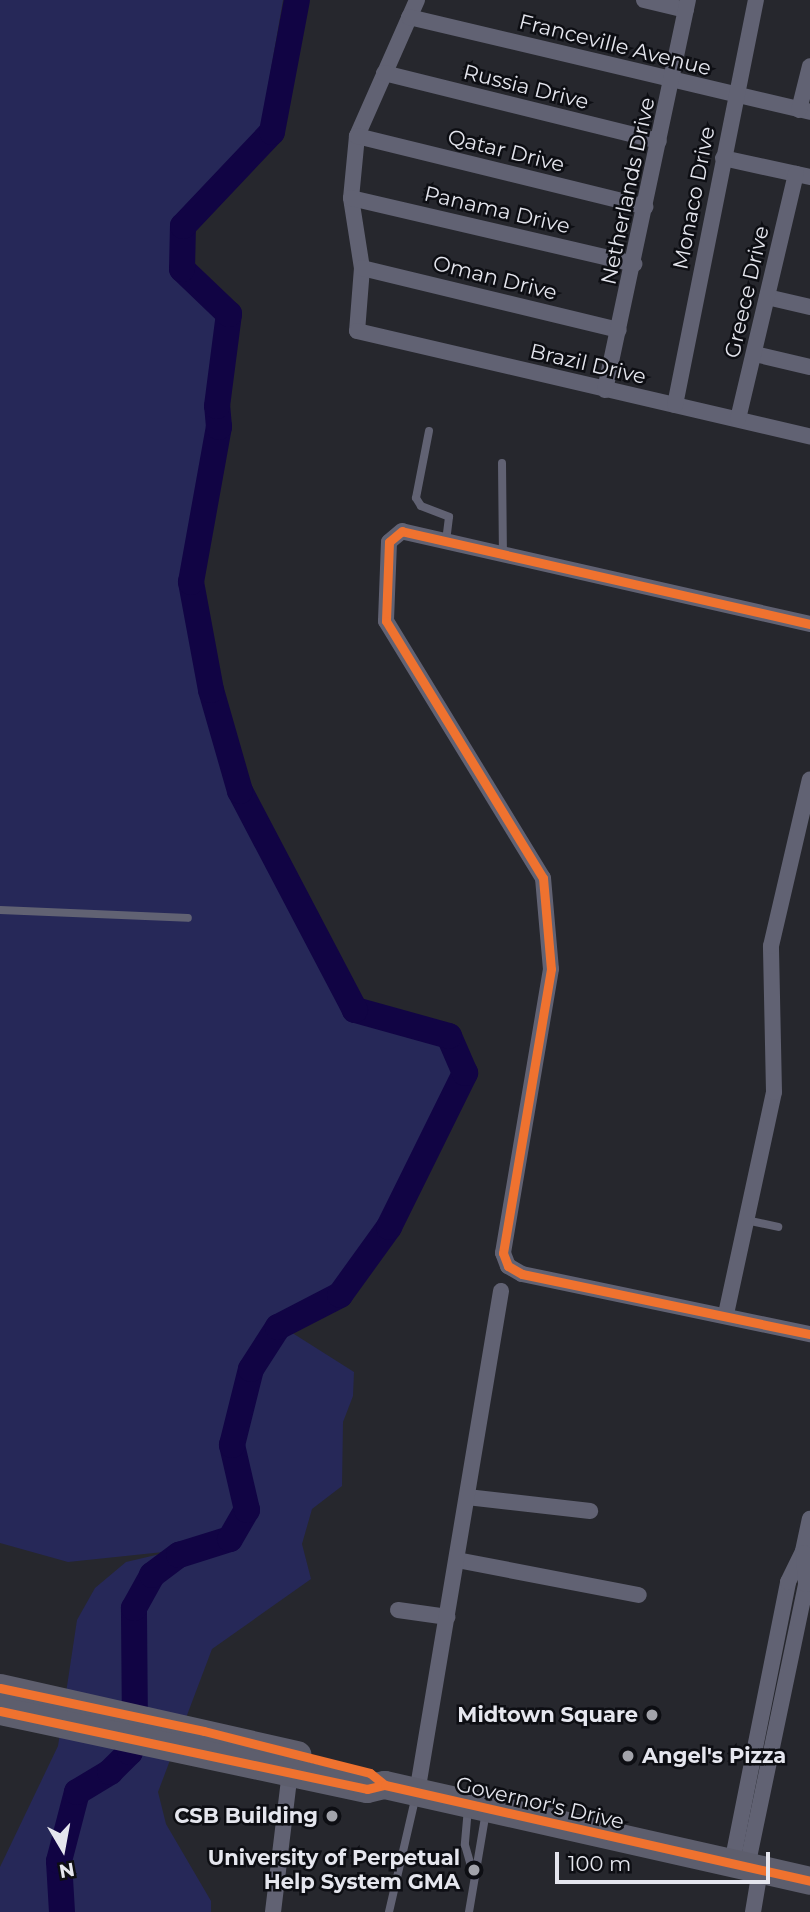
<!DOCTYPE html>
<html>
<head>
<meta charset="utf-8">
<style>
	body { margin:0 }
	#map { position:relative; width:810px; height:1912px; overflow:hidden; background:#26272d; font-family:Montserrat,sans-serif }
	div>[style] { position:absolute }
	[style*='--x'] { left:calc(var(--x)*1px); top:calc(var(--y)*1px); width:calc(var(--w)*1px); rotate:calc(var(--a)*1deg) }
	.green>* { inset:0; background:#262858 }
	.river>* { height:26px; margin:-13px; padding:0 13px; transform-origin:13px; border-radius:13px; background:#110444 }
	.lane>* { height:8px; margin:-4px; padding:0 4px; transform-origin:4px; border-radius:4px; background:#616273 }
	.street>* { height:16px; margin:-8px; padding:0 8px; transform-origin:8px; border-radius:8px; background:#616273 }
	.highway>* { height:28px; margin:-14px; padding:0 14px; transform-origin:14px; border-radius:14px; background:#5d5e6d }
	.cycleway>* { height:9px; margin:-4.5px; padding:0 4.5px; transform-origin:4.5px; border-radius:4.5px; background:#ef722f }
	.dots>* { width:19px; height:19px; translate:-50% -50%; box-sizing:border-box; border:4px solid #0d0e13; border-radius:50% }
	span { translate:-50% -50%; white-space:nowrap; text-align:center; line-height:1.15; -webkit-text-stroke:5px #0d0e13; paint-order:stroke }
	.street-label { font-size:21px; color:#e5e6ee }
	.poi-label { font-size:21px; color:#e5e6ee; font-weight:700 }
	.right { translate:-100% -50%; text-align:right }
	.left { translate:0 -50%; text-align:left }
	.north { position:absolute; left:28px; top:1814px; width:70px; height:70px; -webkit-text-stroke:5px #0d0e13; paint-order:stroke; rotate:170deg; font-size:19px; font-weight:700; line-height:28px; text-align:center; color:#e5e6ee }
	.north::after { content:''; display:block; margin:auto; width:24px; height:32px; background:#e5e6ee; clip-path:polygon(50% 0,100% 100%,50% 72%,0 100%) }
	.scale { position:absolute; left:555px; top:1852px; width:215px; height:32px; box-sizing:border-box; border:4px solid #e5e6ee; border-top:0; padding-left:9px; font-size:21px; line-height:24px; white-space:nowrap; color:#e5e6ee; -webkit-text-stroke:5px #0d0e13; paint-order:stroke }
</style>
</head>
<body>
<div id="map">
	<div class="green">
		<i style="clip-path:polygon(0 0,283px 0,261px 127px,174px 219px,176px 274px,223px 318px,197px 530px,184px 586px,210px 706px,235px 792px,351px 1016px,444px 1040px,459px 1071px,383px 1226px,335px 1290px,275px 1322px,354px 1372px,353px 1396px,343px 1422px,342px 1486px,312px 1509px,302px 1544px,311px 1579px,212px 1649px,158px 1792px,166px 1824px,211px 1901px,211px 1912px,0 1912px,0 1867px,58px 1746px,77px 1620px,95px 1588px,126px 1562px,173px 1551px,68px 1562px,0 1543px)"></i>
	</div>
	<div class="river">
		<i style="--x:62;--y:1912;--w:51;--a:-93.4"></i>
		<i style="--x:59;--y:1861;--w:71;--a:-75.4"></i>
		<i style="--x:77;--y:1792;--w:39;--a:-31"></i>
		<i style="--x:110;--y:1772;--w:28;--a:-45"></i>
		<i style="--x:130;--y:1752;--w:23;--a:-77"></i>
		<i style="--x:135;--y:1730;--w:122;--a:-90.5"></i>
		<i style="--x:134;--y:1608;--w:38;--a:-61"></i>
		<i style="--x:152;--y:1575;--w:34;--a:-37"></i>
		<i style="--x:179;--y:1555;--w:53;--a:-17.4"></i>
		<i style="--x:230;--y:1539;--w:34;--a:-60"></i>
		<i style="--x:247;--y:1510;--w:67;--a:-103"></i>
		<i style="--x:232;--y:1445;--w:78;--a:-76"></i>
		<i style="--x:251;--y:1369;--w:50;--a:-57.3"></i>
		<i style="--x:278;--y:1327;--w:70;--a:-27.3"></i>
		<i style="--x:340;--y:1295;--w:84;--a:-54.2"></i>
		<i style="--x:389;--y:1227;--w:172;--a:-63.7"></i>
		<i style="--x:465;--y:1073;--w:40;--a:-113.4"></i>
		<i style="--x:449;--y:1036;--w:98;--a:-164.5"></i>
		<i style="--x:355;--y:1010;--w:247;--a:-117.7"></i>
		<i style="--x:240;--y:791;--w:105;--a:-106"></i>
		<i style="--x:211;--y:690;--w:110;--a:-100.5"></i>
		<i style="--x:191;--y:582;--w:158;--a:-79.8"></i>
		<i style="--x:219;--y:427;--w:21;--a:-95"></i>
		<i style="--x:217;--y:406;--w:93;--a:-82.6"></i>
		<i style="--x:229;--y:314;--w:65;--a:-136.2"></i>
		<i style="--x:182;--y:269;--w:43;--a:-88.7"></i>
		<i style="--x:183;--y:226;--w:129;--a:-46.6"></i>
		<i style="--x:272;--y:132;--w:134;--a:-79.3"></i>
	</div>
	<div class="lane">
		<i style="--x:429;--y:431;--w:68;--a:101"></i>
		<i style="--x:416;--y:498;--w:9;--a:58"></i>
		<i style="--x:421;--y:506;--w:30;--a:21"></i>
		<i style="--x:449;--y:517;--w:24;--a:97"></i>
		<i style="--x:502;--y:463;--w:91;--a:89.4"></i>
		<i style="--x:0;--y:910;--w:188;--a:2.4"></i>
		<i style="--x:746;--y:1220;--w:33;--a:12"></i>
		<i style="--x:468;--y:1808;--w:37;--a:95"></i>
		<i style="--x:465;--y:1845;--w:29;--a:74"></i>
		<i style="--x:389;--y:1912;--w:120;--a:-77"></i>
		<i style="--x:469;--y:1912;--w:101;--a:-80.4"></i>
	</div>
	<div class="street">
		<i style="--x:417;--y:0;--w:149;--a:113.8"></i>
		<i style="--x:357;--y:136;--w:62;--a:95.5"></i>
		<i style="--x:351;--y:198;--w:71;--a:81.1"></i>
		<i style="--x:362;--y:268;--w:63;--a:94.5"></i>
		<i style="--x:357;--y:331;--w:465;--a:13.1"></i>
		<i style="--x:644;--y:0;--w:43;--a:13.4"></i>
		<i style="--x:409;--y:17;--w:412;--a:13.3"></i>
		<i style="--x:384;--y:73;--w:283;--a:13.9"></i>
		<i style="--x:799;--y:110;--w:45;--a:-76"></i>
		<i style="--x:357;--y:136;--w:297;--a:13.8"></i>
		<i style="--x:723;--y:158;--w:89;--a:12.3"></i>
		<i style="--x:351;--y:198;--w:291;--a:13.1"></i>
		<i style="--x:362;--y:268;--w:264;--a:13.6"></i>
		<i style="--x:767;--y:297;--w:44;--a:13.1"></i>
		<i style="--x:755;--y:354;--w:57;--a:13.3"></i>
		<i style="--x:605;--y:390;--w:399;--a:-78"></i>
		<i style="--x:675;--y:405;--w:413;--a:-78.7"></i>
		<i style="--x:738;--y:419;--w:252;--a:-76.7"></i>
		<i style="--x:810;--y:624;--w:418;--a:-167.2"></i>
		<i style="--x:402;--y:531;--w:17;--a:140"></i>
		<i style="--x:389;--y:542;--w:79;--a:92.2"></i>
		<i style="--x:386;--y:621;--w:301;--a:58.6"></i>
		<i style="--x:543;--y:878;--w:91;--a:85"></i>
		<i style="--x:551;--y:969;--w:288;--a:99.6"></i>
		<i style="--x:503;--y:1253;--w:14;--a:69"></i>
		<i style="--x:508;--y:1266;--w:16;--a:30"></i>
		<i style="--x:522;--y:1274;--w:294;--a:11.8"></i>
		<i style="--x:726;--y:1314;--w:227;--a:-77.8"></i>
		<i style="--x:774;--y:1092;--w:146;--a:-91.2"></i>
		<i style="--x:771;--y:946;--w:171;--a:-76.9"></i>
		<i style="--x:467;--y:1497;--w:124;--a:6.5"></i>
		<i style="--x:457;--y:1560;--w:185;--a:10.9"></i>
		<i style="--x:398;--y:1610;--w:50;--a:8"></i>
		<i style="--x:417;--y:1793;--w:509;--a:-80.5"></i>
		<i style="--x:732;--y:1863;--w:287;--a:-78.7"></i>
		<i style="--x:788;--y:1582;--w:34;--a:-64"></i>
		<i style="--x:803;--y:1551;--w:33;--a:-78"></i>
		<i style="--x:747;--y:1867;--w:289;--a:-78.2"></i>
		<i style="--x:806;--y:1584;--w:31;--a:-94"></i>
		<i style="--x:273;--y:1912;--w:141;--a:-83.1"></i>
		<i style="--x:753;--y:1912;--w:43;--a:-80.5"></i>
	</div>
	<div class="highway">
		<i style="--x:0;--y:1688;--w:305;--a:12.7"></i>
		<i style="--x:0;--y:1711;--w:375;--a:12"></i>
		<i style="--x:367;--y:1789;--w:18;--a:-13"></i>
		<i style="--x:385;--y:1785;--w:436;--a:12.7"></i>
	</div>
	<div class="cycleway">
		<i style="--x:810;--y:624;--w:418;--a:-167.2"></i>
		<i style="--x:402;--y:531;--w:17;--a:140"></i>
		<i style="--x:389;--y:542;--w:79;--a:92.2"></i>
		<i style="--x:386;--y:621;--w:301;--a:58.6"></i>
		<i style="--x:543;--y:878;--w:91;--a:85"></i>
		<i style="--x:551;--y:969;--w:288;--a:99.6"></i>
		<i style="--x:503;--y:1253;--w:14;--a:69"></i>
		<i style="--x:508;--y:1266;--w:16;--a:30"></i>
		<i style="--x:522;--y:1274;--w:294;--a:11.8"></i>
		<i style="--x:0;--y:1688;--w:208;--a:11.9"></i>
		<i style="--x:204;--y:1731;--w:171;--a:14.2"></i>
		<i style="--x:370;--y:1773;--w:19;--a:39"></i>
		<i style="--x:0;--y:1711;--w:375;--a:12"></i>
		<i style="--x:367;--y:1789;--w:18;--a:-13"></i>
		<i style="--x:385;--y:1785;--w:436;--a:12.7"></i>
	</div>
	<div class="dots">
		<i style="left:652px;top:1715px;background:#a2a3aa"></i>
		<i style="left:628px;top:1756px;background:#a2a3aa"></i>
		<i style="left:332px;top:1816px;background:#a2a3aa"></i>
		<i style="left:474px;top:1870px;background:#a2a3aa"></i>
	</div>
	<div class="street-label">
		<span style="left:615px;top:45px;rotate:14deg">Franceville Avenue</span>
		<span style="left:526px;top:87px;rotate:14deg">Russia Drive</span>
		<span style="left:506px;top:151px;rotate:14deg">Qatar Drive</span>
		<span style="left:628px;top:191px;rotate:-78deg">Netherlands Drive</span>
		<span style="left:694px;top:198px;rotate:-79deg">Monaco Drive</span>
		<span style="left:497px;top:210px;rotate:13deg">Panama Drive</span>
		<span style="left:495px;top:278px;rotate:14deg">Oman Drive</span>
		<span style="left:747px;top:292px;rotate:-77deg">Greece Drive</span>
		<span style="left:588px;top:364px;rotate:13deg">Brazil Drive</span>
		<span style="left:540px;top:1803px;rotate:13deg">Governor's Drive</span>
	</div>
	<div class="poi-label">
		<span class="right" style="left:638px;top:1715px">Midtown Square</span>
		<span class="left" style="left:642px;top:1756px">Angel's Pizza</span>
		<span class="right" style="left:318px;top:1816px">CSB Building</span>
		<span class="right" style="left:460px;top:1870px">University of Perpetual<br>Help System GMA</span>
	</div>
	<div class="north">N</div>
	<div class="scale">100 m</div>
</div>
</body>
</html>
